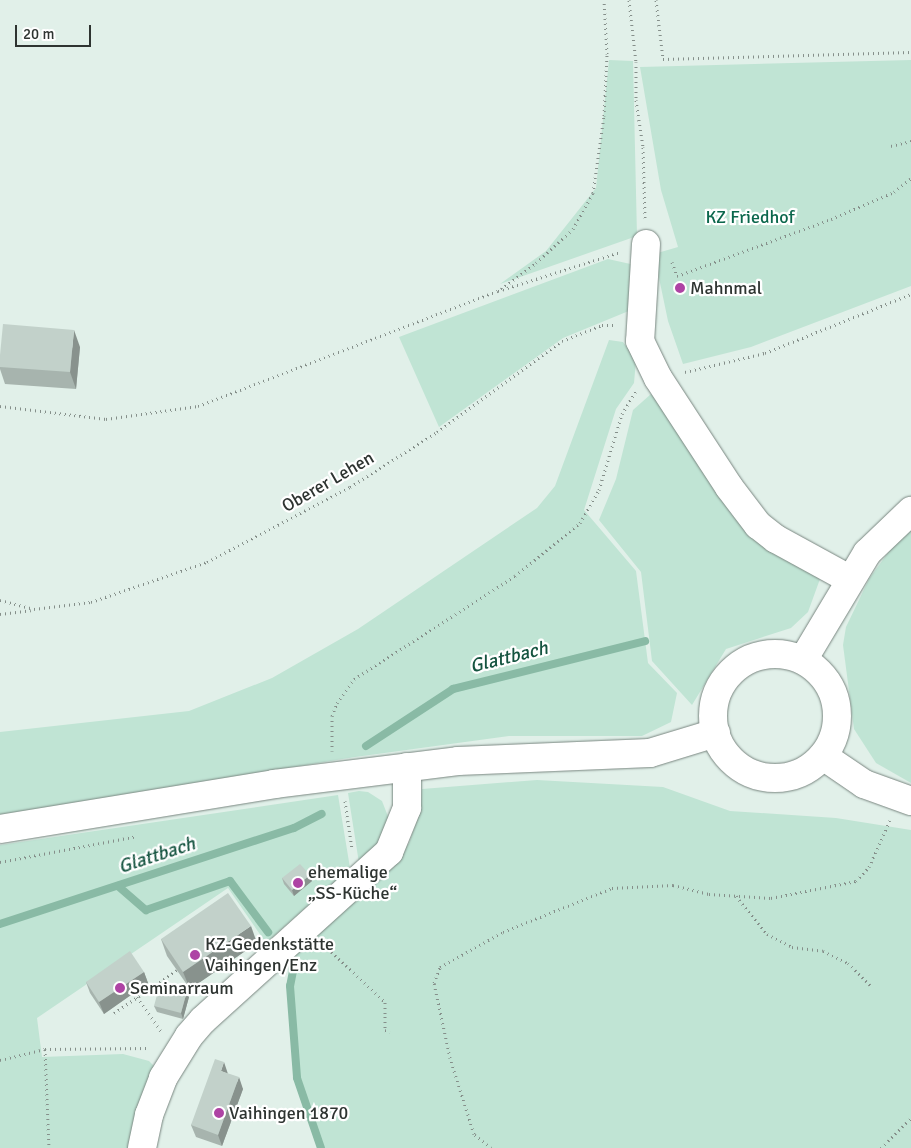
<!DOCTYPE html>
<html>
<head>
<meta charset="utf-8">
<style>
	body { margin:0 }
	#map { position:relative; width:911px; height:1148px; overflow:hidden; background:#e1f0e9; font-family:Signika,sans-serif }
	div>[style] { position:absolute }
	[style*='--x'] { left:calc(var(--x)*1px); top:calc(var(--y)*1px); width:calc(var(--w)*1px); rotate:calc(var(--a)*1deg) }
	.green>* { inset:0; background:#c0e4d4 }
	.stream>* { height:8px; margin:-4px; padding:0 4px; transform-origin:4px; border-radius:4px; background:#89baa5 }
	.path>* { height:3px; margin-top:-1.5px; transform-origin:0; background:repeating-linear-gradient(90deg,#858f8a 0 1px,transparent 0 5px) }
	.roads { filter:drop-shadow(0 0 1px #798680) drop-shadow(0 0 1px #798680) }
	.minor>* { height:28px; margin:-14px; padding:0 14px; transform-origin:14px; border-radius:14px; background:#fff }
	.major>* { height:28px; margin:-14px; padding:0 14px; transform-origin:14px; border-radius:14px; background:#fff }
	.major>.ring { margin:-14px; padding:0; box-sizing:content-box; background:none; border:28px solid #fff; border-radius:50% }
	.wall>* { inset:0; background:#a7b4ae }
	.shaded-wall>* { inset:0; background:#88928d }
	.building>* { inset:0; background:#c2d1ca }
	.dots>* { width:14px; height:14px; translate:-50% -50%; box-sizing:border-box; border:2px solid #fff; border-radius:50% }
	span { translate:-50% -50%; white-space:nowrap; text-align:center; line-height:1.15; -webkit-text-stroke:4.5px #fff; paint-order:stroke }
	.park-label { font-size:18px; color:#0b674c }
	.poi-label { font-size:18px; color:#2e3431 }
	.left { translate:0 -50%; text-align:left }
	.street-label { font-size:18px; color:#2e3431 }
	.water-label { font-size:19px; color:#155440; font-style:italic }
	.scale { position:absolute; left:15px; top:25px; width:76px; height:22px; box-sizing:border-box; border:2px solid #2e3431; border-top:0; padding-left:6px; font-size:15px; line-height:18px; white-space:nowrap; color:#2e3431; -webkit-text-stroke:4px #fff; paint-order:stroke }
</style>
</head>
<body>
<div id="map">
	<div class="green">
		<i style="clip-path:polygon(609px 60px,633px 61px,637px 236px,500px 284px,546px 251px,596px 188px)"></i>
		<i style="clip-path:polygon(911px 60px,911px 286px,751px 347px,683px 364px,668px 321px,654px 254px,678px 247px,661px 190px,640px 67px)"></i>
		<i style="clip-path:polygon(608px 259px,635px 265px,636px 308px,563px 338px,439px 427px,399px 337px)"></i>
		<i style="clip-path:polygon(609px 340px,623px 342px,636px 360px,634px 383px,616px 409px,584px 510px,636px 571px,648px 663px,677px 693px,671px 722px,642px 736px,509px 736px,355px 757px,0 815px,0 732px,189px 711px,272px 678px,358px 629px,537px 508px,555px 486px)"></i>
		<i style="clip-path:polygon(651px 394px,820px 579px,808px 612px,791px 628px,726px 649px,692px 705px,652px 661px,641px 572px,599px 520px,616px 479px,633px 410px)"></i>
		<i style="clip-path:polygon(911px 529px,911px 783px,876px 763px,854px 729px,843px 645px,846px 627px,869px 579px,890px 550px)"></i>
		<i style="clip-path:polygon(537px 780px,663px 787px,730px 811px,836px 818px,911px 830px,911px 1148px,323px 1148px,299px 1078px,292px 987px,295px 971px,290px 957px,382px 875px,409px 843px,421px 808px,422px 789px)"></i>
		<i style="clip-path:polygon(359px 791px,368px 792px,382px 801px,389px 819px,384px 840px,359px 863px,348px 793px)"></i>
		<i style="clip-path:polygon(338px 795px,350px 868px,266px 943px,228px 888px,37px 1018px,42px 1057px,123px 1054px,149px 1061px,156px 1068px,131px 1148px,0 1148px,0 845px)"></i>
	</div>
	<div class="stream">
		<i style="--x:366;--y:746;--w:104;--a:-33.2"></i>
		<i style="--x:453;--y:689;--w:198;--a:-14"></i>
		<i style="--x:118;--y:886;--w:37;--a:41"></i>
		<i style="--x:146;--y:910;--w:89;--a:-19"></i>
		<i style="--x:230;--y:881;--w:64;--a:53.3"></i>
		<i style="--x:0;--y:924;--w:309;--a:-18.1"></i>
		<i style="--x:294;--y:828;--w:31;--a:-27"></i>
		<i style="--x:289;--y:962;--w:10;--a:66"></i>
		<i style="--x:293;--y:971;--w:15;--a:101"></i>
		<i style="--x:290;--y:986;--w:92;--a:85.6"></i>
		<i style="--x:297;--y:1078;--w:74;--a:71.1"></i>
	</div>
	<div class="path">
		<i style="--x:629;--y:0;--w:62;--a:83.6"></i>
		<i style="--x:636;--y:62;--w:38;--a:90"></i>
		<i style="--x:636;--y:100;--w:48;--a:81.5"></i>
		<i style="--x:643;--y:147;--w:71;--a:88.4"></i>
		<i style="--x:656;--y:0;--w:59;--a:83.2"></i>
		<i style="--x:663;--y:59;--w:248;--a:-1.6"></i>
		<i style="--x:891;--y:146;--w:21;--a:-14"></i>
		<i style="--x:672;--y:262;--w:15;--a:70"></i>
		<i style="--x:677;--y:276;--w:164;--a:-20.3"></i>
		<i style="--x:831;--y:219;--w:69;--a:-23.2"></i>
		<i style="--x:894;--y:192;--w:22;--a:-39"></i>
		<i style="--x:501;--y:289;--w:44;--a:-36.6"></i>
		<i style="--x:536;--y:263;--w:50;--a:-42.6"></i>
		<i style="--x:573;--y:229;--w:41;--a:-60.9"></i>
		<i style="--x:593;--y:193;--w:78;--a:-81.9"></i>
		<i style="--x:604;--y:116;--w:62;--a:-87.2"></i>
		<i style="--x:607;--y:54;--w:54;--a:-93.2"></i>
		<i style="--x:685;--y:372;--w:82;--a:-13.4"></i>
		<i style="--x:765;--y:353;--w:157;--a:-22"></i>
		<i style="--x:0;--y:406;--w:107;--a:7"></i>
		<i style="--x:106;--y:419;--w:93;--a:-8"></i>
		<i style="--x:198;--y:406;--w:321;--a:-21"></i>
		<i style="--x:498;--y:291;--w:128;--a:-17.7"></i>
		<i style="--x:0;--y:600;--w:35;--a:15"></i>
		<i style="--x:34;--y:609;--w:57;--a:-7"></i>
		<i style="--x:91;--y:602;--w:123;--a:-19"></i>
		<i style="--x:207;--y:562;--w:161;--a:-27.7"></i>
		<i style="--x:350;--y:487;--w:103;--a:-32.3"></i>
		<i style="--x:437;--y:432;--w:155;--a:-36.1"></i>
		<i style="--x:562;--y:341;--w:43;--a:-21.8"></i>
		<i style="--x:602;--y:325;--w:12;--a:0"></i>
		<i style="--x:0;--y:614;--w:31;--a:-7"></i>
		<i style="--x:332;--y:751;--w:35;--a:-90"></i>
		<i style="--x:332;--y:716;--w:14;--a:-69"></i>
		<i style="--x:337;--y:703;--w:29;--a:-55"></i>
		<i style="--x:354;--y:679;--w:191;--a:-32.6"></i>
		<i style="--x:515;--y:576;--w:84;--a:-39.2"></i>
		<i style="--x:580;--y:523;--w:38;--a:-60"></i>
		<i style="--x:599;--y:490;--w:79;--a:-73.2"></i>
		<i style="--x:622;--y:414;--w:27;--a:-59"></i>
		<i style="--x:345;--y:801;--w:49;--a:81.7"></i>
		<i style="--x:0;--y:862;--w:139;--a:-10.7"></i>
		<i style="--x:736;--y:896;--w:49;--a:50.8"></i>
		<i style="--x:767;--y:934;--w:28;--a:27"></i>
		<i style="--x:792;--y:947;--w:31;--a:7"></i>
		<i style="--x:823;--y:951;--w:28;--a:26"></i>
		<i style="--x:848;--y:963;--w:34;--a:45"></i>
		<i style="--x:324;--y:945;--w:83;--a:43.1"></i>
		<i style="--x:385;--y:1002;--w:28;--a:90"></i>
		<i style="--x:385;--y:1030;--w:5;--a:22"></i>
		<i style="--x:134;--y:993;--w:47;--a:54.6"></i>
		<i style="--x:114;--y:1013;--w:76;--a:-34.3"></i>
		<i style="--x:45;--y:1049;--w:99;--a:87.7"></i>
		<i style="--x:0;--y:1060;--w:46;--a:-13.7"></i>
		<i style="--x:45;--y:1049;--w:105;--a:-0.5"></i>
		<i style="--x:491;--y:1148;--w:22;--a:-141"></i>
		<i style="--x:474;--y:1134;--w:80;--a:-107.5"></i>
		<i style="--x:450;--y:1058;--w:77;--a:-102"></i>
		<i style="--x:434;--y:983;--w:17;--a:-69"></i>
		<i style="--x:440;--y:967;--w:72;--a:-29.1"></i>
		<i style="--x:503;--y:932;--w:118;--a:-22"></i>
		<i style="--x:612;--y:888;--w:61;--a:-2.8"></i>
		<i style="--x:673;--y:885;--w:37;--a:14"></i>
		<i style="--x:709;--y:894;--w:62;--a:3.7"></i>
		<i style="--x:771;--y:898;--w:87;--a:-11.3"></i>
		<i style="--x:856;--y:881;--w:19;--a:-47"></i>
		<i style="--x:869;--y:867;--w:51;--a:-65.9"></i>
		<i style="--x:881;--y:1148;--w:42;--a:-45"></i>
	</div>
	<div class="roads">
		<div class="minor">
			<i style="--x:646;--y:244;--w:97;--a:93.5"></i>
			<i style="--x:640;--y:341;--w:41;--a:64.1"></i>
			<i style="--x:658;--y:378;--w:130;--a:56.9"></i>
			<i style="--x:729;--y:487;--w:48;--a:52.7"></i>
			<i style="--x:758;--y:525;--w:23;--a:38"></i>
			<i style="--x:776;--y:539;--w:83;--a:28.7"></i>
			<i style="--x:142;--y:1148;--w:34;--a:-78"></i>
			<i style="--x:149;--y:1115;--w:40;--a:-69"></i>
			<i style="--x:163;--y:1078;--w:49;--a:-58.2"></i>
			<i style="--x:189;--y:1036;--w:21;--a:-49"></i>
			<i style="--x:203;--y:1020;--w:251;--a:-42.1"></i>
			<i style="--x:389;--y:852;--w:48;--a:-67.8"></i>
			<i style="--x:407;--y:808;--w:41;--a:-90"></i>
		</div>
		<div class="major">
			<i class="ring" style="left:713px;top:654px;width:96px;height:96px"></i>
			<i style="--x:803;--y:660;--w:125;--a:-59.1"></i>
			<i style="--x:867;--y:553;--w:61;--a:-43.7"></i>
			<i style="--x:823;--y:756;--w:50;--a:34.3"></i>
			<i style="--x:864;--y:784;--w:50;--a:19.9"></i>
			<i style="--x:0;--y:829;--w:278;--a:-9.3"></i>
			<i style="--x:274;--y:784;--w:185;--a:-7.1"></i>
			<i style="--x:458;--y:761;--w:192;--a:-2.4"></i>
			<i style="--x:650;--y:753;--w:69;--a:-16.9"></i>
		</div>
	</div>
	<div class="wall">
		<i style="clip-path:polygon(80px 347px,76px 389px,5px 384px,0 369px,0 355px)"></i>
		<i style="clip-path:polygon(310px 875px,312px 881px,294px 896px,284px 884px,282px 878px)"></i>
		<i style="clip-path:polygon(161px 939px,257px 943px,190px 989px,167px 956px)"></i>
		<i style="clip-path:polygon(144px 972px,148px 983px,104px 1014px,90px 993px,86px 982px)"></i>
		<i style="clip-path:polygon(189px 997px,183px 1019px,157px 1012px,154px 1006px)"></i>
		<i style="clip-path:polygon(228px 1074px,243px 1089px,222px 1146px,196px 1137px,191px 1125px)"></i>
	</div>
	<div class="shaded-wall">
		<i style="clip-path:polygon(74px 330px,80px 347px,76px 389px,70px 372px)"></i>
		<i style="clip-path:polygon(310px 875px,312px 881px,294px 896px,292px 890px)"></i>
		<i style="clip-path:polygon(251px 926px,257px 943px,190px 989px,183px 972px)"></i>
		<i style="clip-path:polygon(144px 972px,148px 983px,104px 1014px,99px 1002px)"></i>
		<i style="clip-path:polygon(187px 991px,189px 997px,183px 1019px,181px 1013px)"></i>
		<i style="clip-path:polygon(224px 1062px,228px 1074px,221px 1071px)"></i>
		<i style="clip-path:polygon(239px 1077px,243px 1089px,222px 1146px,218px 1135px)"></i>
	</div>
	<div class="building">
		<i style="clip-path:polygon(3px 324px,74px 330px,70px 372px,0 367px,0 355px)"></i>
		<i style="clip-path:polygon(300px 864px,310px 875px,292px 890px,282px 878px)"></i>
		<i style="clip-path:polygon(228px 893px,251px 926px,183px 972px,161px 939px)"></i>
		<i style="clip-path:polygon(130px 951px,144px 972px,99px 1002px,86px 982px)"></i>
		<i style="clip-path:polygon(160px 984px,187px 991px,181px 1013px,154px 1006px)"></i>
		<i style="clip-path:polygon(215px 1059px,224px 1062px,221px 1071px,239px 1077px,218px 1135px,191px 1125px)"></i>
	</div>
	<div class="dots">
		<i style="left:680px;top:288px;background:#ae43a4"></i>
		<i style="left:298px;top:883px;background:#ae43a4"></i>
		<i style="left:195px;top:955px;background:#ae43a4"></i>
		<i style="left:120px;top:988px;background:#ae43a4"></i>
		<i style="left:219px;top:1113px;background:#ae43a4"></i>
	</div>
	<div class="park-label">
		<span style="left:750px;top:217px">KZ Friedhof</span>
	</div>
	<div class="poi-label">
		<span class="left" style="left:690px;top:288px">Mahnmal</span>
		<span class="left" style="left:308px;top:883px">ehemalige<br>„SS-Küche“</span>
		<span class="left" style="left:205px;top:955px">KZ-Gedenkstätte<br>Vaihingen/Enz</span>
		<span class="left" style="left:130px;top:988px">Seminarraum</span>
		<span class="left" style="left:229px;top:1113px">Vaihingen 1870</span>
	</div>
	<div class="street-label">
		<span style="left:328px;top:482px;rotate:-30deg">Oberer Lehen</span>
	</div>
	<div class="water-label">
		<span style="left:509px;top:658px;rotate:-14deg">Glattbach</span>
		<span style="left:157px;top:856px;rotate:-18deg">Glattbach</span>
	</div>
	<div class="scale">20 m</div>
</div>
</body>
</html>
